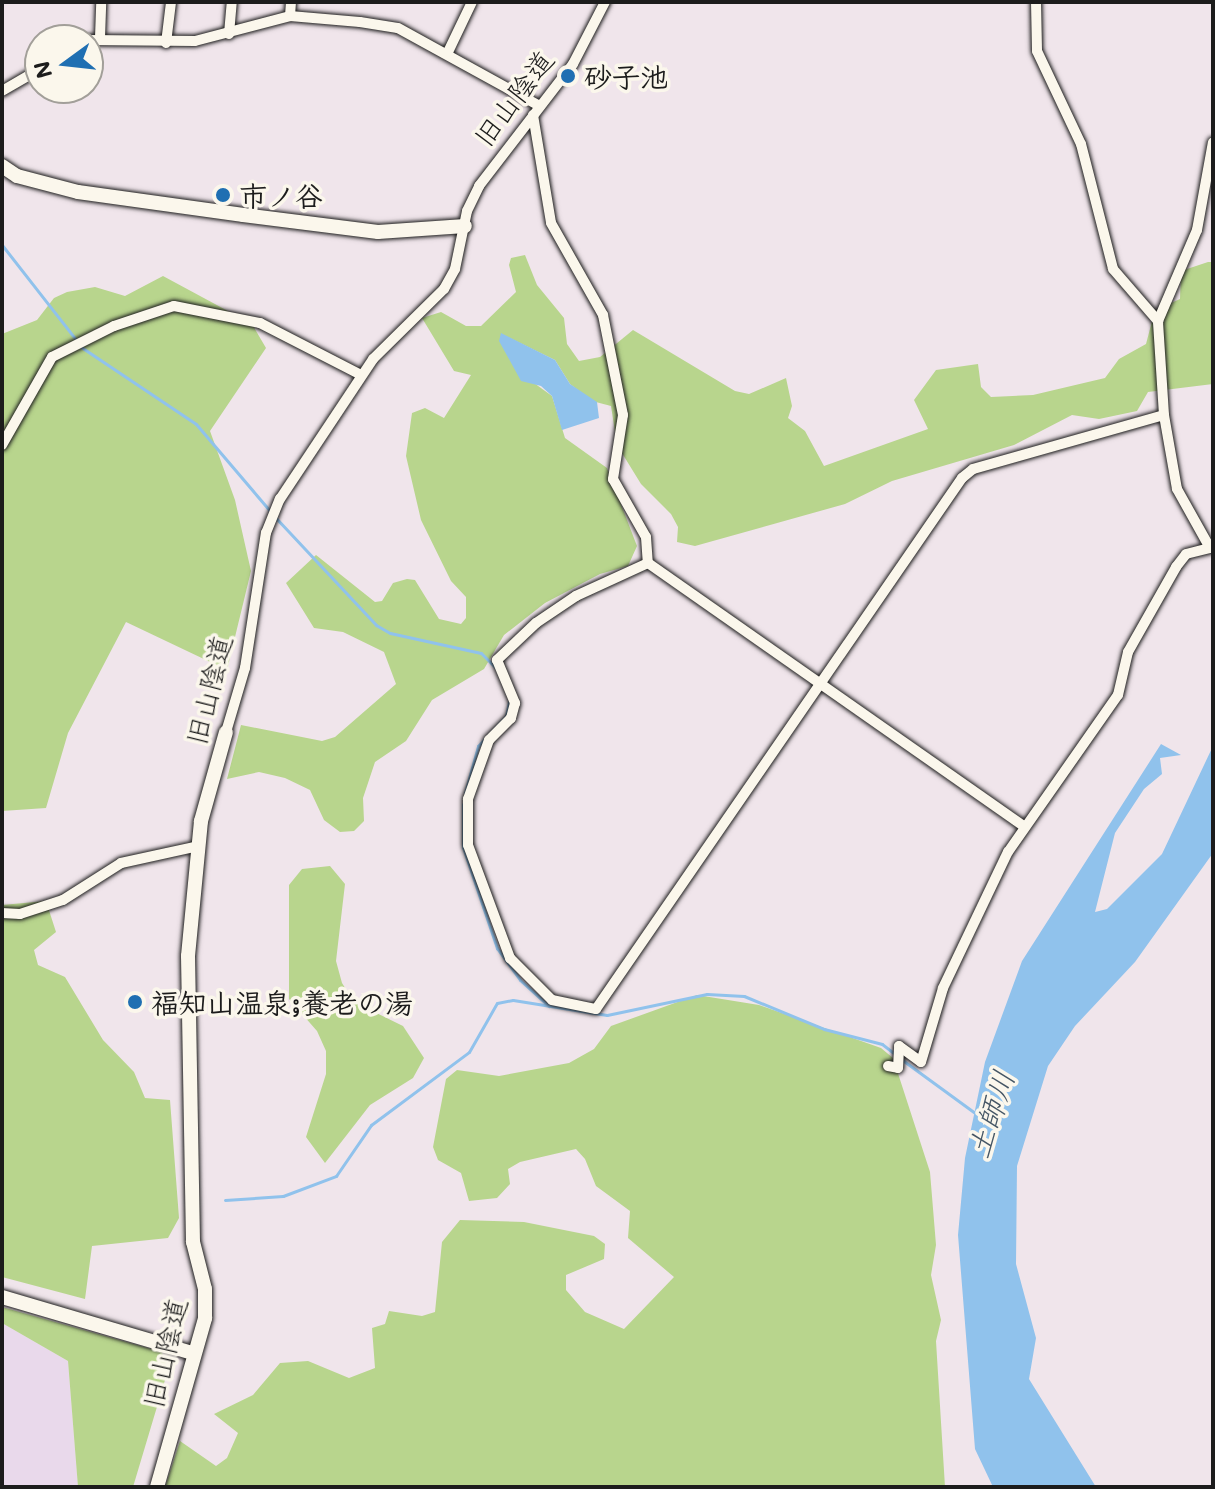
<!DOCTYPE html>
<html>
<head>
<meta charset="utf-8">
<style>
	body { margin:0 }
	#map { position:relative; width:1215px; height:1489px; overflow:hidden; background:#f0e5eb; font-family:Mali,"Klee One",sans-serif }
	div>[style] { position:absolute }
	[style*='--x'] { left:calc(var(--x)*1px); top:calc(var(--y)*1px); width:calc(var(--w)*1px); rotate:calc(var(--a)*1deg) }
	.built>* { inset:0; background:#e9d9eb }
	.green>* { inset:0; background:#b8d58d }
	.water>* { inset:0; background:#90c2ec }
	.stream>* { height:3px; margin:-1.5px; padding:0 1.5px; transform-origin:1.5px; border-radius:1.5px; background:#90c2ec }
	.roads { filter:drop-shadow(0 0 2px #1c1c1c) drop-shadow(0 0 2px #1c1c1c) }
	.street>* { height:10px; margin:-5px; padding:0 5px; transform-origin:5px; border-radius:5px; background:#fbf7ec }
	.secondary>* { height:14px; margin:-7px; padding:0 7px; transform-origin:7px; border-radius:7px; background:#fbf7ec }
	.dots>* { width:22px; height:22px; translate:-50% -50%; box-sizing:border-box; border:4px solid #fbf7ec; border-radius:50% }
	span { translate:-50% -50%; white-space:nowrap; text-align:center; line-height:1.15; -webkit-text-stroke:7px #fbf7ec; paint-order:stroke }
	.poi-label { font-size:28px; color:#1c1c1c; font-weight:700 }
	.left { translate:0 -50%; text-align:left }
	.street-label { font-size:28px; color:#1c1c1c }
	.water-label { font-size:30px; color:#455665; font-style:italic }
	.frame { position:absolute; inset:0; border:4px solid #1c1c1c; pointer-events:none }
	.north { position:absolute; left:24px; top:24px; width:80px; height:80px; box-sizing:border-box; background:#fbf7ec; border:2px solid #a29f99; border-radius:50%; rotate:255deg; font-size:22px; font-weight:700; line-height:32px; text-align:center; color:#1c1c1c }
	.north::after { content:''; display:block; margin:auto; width:28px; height:36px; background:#1f6fb2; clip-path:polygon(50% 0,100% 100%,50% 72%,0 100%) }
</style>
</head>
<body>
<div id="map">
	<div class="built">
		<i style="clip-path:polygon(2px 1323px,68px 1361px,78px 1487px,2px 1487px)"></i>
	</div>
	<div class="green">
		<i style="clip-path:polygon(525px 255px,537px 285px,564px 318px,567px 344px,579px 361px,600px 357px,633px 330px,735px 391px,749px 394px,786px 378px,792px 406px,788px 418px,805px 431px,824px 466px,928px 429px,914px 400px,936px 370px,978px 364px,981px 387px,991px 397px,1033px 395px,1105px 378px,1119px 359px,1146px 344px,1155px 310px,1180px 299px,1181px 271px,1208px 262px,1213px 262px,1213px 384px,1148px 392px,1137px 411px,1099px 419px,1072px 415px,1014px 445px,892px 481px,845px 504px,695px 546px,677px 542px,678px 527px,671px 514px,641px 484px,617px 445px,611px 406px,592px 401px,570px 384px,555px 360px,501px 334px,534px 383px,552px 396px,565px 438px,607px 468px,637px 546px,628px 566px,600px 574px,545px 603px,504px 635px,484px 669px,432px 700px,406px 741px,375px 762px,363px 798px,364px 821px,354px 831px,340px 832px,324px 820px,310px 790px,285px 778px,259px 772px,227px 779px,241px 725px,322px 741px,335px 737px,396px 684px,384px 652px,343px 632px,314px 628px,286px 583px,316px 555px,375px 602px,382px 601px,393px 583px,407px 579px,415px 580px,439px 619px,461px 624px,466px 618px,466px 597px,451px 581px,421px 520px,406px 456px,412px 413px,425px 408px,444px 418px,471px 375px,454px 371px,422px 318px,441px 312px,466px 326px,481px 326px,516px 292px,509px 265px,511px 258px)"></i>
		<i style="clip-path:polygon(163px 276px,252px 324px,266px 348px,210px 431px,235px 500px,251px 571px,227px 670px,126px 622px,68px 733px,46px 808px,2px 811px,2px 334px,37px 320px,54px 298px,67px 292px,95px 287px,125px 296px)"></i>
		<i style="clip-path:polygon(330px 866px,345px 884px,336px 961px,342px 983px,354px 1002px,403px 1026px,424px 1058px,413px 1078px,370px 1105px,325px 1163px,306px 1137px,326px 1074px,326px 1051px,317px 1031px,289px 999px,289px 885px,302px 869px)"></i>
		<i style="clip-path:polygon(46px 901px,56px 932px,34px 950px,38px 965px,65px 977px,103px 1040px,134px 1072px,145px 1098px,170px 1100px,179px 1218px,168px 1238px,92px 1246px,85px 1299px,2px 1277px,2px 905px)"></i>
		<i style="clip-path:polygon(697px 995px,759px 1005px,881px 1048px,893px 1058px,930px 1172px,936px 1245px,931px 1275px,941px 1320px,936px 1341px,945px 1487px,165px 1487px,180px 1441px,216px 1466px,227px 1458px,238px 1433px,214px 1414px,253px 1395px,280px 1363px,308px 1361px,349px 1378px,375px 1368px,372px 1328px,385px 1324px,389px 1311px,422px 1316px,435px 1312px,442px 1242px,460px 1220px,524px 1222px,594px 1236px,605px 1244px,604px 1259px,566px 1275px,566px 1290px,585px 1312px,624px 1329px,674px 1277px,628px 1238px,630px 1211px,596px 1186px,585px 1159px,576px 1149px,520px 1162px,508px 1169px,510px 1184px,497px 1198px,469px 1201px,461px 1173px,438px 1160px,433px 1147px,446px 1079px,457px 1070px,499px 1076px,569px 1063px,594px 1049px,611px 1026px)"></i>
		<i style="clip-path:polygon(2px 1307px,162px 1352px,168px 1370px,133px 1487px,78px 1487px,68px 1361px,2px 1323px)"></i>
	</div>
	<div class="water">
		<i style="clip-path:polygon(501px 333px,555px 360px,570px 384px,597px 402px,599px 418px,562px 430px,552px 396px,541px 386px,521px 381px,499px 341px)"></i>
		<i style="clip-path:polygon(1161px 744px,1181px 755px,1160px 758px,1162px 774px,1144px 789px,1115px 833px,1095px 912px,1107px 909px,1162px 854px,1213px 746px,1213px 853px,1135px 962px,1075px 1026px,1048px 1066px,1017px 1166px,1016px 1264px,1036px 1338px,1029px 1379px,1096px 1487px,993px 1487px,975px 1449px,958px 1235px,965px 1158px,985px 1062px,1022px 961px)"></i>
	</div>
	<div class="stream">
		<i style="--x:2;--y:245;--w:122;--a:52"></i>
		<i style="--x:81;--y:347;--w:138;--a:33.8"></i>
		<i style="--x:196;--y:424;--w:114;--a:49.6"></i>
		<i style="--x:275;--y:517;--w:148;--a:46.9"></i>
		<i style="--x:376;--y:625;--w:16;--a:30"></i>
		<i style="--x:390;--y:633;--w:93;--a:12.4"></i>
		<i style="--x:481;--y:653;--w:23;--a:45"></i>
		<i style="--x:465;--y:793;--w:49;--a:-74.5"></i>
		<i style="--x:478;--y:746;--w:41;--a:-47"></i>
		<i style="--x:506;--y:716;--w:14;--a:-78"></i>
		<i style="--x:463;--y:804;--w:43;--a:90"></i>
		<i style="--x:463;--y:847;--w:107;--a:71.4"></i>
		<i style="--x:497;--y:948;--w:39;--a:54"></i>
		<i style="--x:520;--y:980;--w:39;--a:42"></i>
		<i style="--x:901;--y:1059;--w:92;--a:36.1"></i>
		<i style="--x:225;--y:1200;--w:58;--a:-3.9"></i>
		<i style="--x:283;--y:1196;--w:57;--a:-20.7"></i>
		<i style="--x:336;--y:1176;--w:62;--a:-55.5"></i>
		<i style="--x:371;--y:1125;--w:122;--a:-36.7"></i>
		<i style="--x:469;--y:1052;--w:56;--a:-60.3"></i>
		<i style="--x:497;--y:1003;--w:16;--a:-11"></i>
		<i style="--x:513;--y:1000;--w:95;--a:9.1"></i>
		<i style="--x:607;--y:1015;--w:102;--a:-11.9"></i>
		<i style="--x:707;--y:994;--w:37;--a:3"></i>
		<i style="--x:744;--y:996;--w:87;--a:22.4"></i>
		<i style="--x:824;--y:1029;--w:60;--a:14.5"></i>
		<i style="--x:882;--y:1044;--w:16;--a:38"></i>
	</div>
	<div class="roads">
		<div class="street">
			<i style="--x:1036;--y:2;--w:49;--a:88.8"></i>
			<i style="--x:1037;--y:51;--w:103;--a:64.7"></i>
			<i style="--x:1081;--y:144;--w:129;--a:75.6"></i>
			<i style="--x:1113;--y:269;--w:69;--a:49.1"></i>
			<i style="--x:290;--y:16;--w:14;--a:-86"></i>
			<i style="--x:229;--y:34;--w:32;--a:-85"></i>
			<i style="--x:100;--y:38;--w:36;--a:-88"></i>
			<i style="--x:88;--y:40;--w:107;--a:0.5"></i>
			<i style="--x:195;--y:41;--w:98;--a:-14.7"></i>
			<i style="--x:290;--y:16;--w:70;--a:4.9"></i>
			<i style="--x:360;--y:22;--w:38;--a:9"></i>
			<i style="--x:398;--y:28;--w:162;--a:28.8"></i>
			<i style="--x:166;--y:43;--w:41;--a:-83"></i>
			<i style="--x:448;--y:52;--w:55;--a:-64.4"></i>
			<i style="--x:2;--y:91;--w:44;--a:-30.1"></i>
			<i style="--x:533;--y:115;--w:109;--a:80.5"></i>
			<i style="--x:551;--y:223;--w:106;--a:60.5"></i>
			<i style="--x:603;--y:315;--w:102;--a:78.7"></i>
			<i style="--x:623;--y:415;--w:65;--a:98.9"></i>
			<i style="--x:613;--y:479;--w:67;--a:60.4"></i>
			<i style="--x:646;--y:537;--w:26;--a:86"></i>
			<i style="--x:648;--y:563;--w:458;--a:35"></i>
			<i style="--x:2;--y:445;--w:101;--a:-60.4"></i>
			<i style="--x:52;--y:357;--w:69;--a:-26.6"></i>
			<i style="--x:114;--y:326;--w:63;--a:-18.4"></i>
			<i style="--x:174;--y:306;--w:88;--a:11.2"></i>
			<i style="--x:260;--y:323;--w:114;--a:27.2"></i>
			<i style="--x:648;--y:563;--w:79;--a:155.4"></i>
			<i style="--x:576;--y:596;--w:48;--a:146"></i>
			<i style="--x:536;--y:623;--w:54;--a:136.5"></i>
			<i style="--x:497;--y:660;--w:47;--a:67.3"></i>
			<i style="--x:515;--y:703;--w:16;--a:105"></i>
			<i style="--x:511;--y:718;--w:31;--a:135"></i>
			<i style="--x:489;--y:740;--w:63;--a:109.6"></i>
			<i style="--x:468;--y:799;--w:46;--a:90"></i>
			<i style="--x:468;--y:845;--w:121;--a:69.6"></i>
			<i style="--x:510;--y:958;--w:59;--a:45"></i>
			<i style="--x:552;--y:1000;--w:45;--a:11.6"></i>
			<i style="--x:596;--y:1009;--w:645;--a:-55.42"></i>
			<i style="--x:962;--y:478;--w:14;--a:-39"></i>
			<i style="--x:973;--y:469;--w:198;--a:-15.8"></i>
			<i style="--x:226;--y:732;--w:67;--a:-73.5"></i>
			<i style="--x:245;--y:668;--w:137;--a:-81.2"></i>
			<i style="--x:266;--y:533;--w:37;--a:-68"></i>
			<i style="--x:280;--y:499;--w:168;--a:-56.4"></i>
			<i style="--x:373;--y:359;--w:100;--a:-44.6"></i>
			<i style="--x:444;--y:289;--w:23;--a:-61"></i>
			<i style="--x:455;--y:269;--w:59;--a:-78.3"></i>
			<i style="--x:467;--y:211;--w:28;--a:-64"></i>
			<i style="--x:479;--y:186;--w:154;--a:-52.4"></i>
			<i style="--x:573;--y:64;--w:70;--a:-62.7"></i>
			<i style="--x:2;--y:913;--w:18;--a:3"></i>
			<i style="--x:20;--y:914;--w:45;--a:-18"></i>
			<i style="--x:63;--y:900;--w:69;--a:-32.5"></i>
			<i style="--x:121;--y:863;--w:79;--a:-12.4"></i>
			<i style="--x:888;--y:1066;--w:10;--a:11"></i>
			<i style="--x:898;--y:1068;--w:22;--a:-87"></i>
			<i style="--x:899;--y:1046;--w:27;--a:36"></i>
			<i style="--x:921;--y:1062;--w:77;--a:-73.4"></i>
			<i style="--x:943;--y:988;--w:151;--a:-64.5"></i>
			<i style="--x:1008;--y:852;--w:192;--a:-55"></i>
			<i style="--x:1118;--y:695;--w:44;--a:-76.9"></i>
			<i style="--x:1128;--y:652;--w:98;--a:-60.5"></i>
			<i style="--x:1176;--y:567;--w:16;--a:-52"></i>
			<i style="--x:1186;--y:554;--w:25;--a:-14"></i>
			<i style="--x:1210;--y:548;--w:68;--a:-119.2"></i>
			<i style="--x:1177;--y:489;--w:75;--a:-100"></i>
			<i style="--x:1164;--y:415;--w:94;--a:-93.7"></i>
			<i style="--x:1158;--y:321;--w:99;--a:-66.8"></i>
			<i style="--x:1197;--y:230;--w:89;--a:-79.7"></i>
		</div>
		<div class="secondary">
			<i style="--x:2;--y:166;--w:18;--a:34"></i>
			<i style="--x:17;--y:176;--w:63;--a:14.7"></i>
			<i style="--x:78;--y:192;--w:167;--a:7.9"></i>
			<i style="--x:243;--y:215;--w:136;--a:7.2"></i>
			<i style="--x:378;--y:232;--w:87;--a:-3.9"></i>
			<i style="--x:2;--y:1297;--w:198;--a:16.4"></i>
			<i style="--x:157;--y:1487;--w:176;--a:-74.1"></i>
			<i style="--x:205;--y:1318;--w:29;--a:-90"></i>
			<i style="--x:205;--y:1289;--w:49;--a:-104.3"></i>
			<i style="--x:193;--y:1242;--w:286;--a:-91"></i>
			<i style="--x:188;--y:956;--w:136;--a:-84.5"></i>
			<i style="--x:201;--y:821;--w:92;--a:-74.3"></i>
		</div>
	</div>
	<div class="dots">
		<i style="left:568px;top:76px;background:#1f6fb2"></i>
		<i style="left:223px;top:195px;background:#1f6fb2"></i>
		<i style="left:135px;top:1002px;background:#1f6fb2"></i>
	</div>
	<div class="poi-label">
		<span class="left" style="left:584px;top:76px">砂子池</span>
		<span class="left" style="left:239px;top:195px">市ノ谷</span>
		<span class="left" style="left:151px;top:1002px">福知山温泉;養老の湯</span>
	</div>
	<div class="street-label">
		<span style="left:513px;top:98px;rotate:-53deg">旧山陰道</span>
		<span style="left:208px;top:690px;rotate:-76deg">旧山陰道</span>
		<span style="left:164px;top:1353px;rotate:-77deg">旧山陰道</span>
	</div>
	<div class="water-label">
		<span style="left:990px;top:1114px;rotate:-72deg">土師川</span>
	</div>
	<div class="frame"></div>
	<div class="north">N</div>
</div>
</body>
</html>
